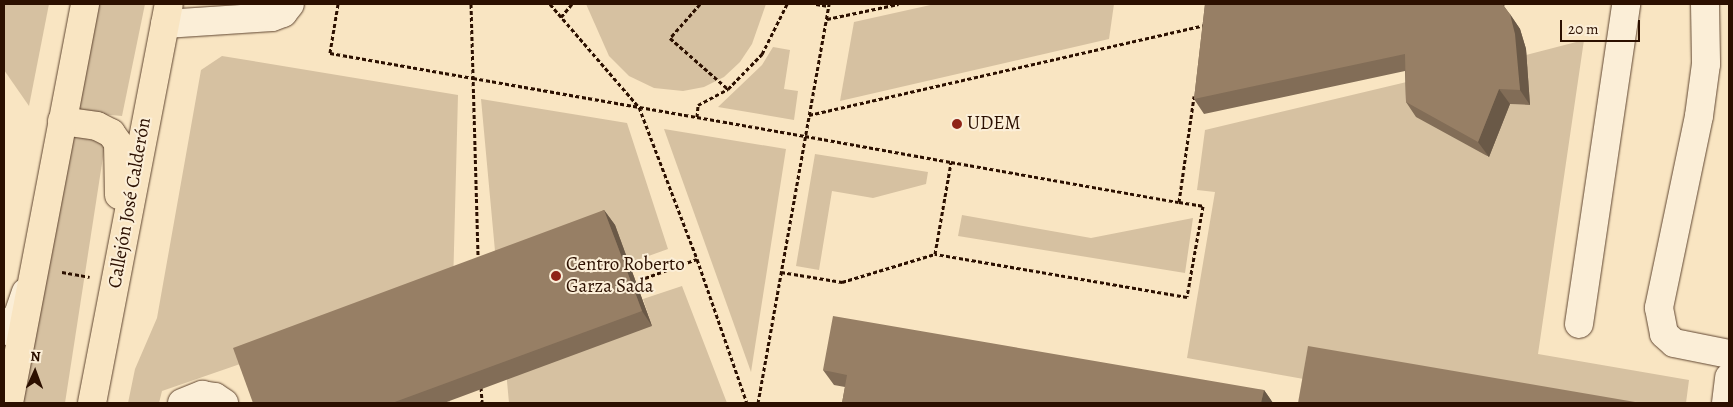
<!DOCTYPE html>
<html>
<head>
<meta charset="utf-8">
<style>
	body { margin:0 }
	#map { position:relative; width:1733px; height:407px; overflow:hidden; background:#f9e5c2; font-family:Alegreya,serif }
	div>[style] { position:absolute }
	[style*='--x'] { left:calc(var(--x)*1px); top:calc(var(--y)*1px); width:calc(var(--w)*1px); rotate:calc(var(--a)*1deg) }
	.green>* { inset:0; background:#d6c1a1 }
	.path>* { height:3px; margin-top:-1.5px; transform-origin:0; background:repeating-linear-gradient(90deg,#2c1000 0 4px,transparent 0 6.5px) }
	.roads { filter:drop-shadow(0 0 1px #5f4530) drop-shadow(0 0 1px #5f4530) }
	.minor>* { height:28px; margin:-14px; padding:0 14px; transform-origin:14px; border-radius:14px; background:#fbeed7 }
	.major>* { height:28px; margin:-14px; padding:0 14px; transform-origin:14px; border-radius:14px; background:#f9e5c2 }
	.wall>* { inset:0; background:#826d57 }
	.shaded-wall>* { inset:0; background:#6a5947 }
	.building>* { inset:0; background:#977f65 }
	.dots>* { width:14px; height:14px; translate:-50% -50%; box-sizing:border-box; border:2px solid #fbeed7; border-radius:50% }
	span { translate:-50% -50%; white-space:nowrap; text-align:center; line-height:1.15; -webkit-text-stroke:4px #fbeed7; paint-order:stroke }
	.poi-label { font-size:19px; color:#2c1000 }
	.left { translate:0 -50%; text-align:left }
	.street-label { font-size:19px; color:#2c1000 }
	.frame { position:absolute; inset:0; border:5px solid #2c1000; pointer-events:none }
	.north { position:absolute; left:10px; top:347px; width:50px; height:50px; -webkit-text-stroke:4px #fbeed7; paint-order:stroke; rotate:2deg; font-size:14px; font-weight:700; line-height:20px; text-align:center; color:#2c1000 }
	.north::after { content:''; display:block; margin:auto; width:18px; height:22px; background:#2c1000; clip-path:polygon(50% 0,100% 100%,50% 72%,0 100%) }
	.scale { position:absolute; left:1560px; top:20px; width:80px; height:22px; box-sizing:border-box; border:2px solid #2c1000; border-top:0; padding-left:6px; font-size:15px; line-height:18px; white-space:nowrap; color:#2c1000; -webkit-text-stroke:4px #fbeed7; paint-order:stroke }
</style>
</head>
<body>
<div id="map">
	<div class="green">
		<i style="clip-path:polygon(4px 4px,49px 4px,29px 106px,4px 70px)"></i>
		<i style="clip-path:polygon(96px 4px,145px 4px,122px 116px,77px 112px)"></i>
		<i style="clip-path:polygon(586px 4px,766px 4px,752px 44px,740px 62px,724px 77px,704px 87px,683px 91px,654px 88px,629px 76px,609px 56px)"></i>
		<i style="clip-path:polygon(935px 4px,1114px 4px,1109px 39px,840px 101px,854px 22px)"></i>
		<i style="clip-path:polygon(1584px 40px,1538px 354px,1689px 380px,1686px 403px,1563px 403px,1315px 381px,1187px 358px,1215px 192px,1197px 190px,1205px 130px,1415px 80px,1488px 157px,1510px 104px,1530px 105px,1526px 55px)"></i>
		<i style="clip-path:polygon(773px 47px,790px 50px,784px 89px,798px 91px,794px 120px,718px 107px,762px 65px)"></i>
		<i style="clip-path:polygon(222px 56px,458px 95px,450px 403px,323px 403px,243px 363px,162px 391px,159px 403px,128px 403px,135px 369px,157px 318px,201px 70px)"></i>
		<i style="clip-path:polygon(481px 99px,627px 123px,668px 249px,629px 263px,614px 225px,652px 326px,643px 299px,682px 286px,727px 403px,509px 403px)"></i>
		<i style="clip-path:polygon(664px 129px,786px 149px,751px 372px)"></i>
		<i style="clip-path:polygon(71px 131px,99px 136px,105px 144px,65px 403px,22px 403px)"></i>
		<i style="clip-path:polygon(815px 154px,928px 172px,926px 184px,873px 198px,832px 191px,819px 270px,796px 266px)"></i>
		<i style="clip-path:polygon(962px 215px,1091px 238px,1193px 218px,1185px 273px,958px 236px)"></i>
	</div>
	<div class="path">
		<i style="--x:338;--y:4;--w:50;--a:99.3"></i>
		<i style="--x:330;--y:53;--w:145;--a:9.9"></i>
		<i style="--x:473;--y:78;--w:337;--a:9.9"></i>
		<i style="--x:805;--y:136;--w:148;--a:10.1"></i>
		<i style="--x:951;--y:162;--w:231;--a:10"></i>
		<i style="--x:1179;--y:202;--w:24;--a:9"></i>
		<i style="--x:1203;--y:206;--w:92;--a:100"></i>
		<i style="--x:1187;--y:297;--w:256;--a:-170.3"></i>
		<i style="--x:935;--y:254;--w:93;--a:-80.1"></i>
		<i style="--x:471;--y:4;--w:257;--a:88.4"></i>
		<i style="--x:550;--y:4;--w:136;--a:49.2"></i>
		<i style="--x:639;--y:107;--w:163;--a:69.1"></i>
		<i style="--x:697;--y:259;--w:152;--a:70.9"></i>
		<i style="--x:700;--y:4;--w:45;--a:131.4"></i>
		<i style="--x:670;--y:38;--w:77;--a:41.3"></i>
		<i style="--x:816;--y:4;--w:13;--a:9"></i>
		<i style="--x:561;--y:17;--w:17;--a:-50"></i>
		<i style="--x:827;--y:19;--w:73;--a:-11.9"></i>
		<i style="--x:809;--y:115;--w:405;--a:-12.8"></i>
		<i style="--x:697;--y:117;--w:12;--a:-85"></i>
		<i style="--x:698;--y:105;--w:34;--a:-28"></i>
		<i style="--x:728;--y:89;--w:49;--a:-45.8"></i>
		<i style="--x:762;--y:54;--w:56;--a:-63.4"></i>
		<i style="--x:1179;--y:202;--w:107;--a:-81.9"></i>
		<i style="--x:62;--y:272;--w:28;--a:10"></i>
		<i style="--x:781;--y:272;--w:62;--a:9.3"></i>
		<i style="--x:842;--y:282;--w:97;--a:-16.8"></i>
		<i style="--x:645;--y:278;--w:55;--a:-20.1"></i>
		<i style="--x:481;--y:387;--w:16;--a:86"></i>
		<i style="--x:758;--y:403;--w:405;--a:-79.9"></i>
	</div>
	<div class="roads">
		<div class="minor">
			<i style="--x:1705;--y:4;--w:60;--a:89"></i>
			<i style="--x:1706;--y:64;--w:52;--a:97.7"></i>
			<i style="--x:1699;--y:116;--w:196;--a:101.8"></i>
			<i style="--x:1659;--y:308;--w:26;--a:79"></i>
			<i style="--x:1664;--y:334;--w:13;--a:42"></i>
			<i style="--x:1674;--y:343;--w:56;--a:11.3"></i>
			<i style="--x:165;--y:24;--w:107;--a:-3.7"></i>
			<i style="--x:272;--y:17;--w:12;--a:-20"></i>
			<i style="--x:283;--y:13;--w:11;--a:-52"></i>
			<i style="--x:1579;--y:324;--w:323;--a:-81.6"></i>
			<i style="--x:4;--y:331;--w:21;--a:-49"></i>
			<i style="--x:18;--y:315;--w:24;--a:-71"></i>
			<i style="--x:182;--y:403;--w:22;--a:-22"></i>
			<i style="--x:202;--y:395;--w:13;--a:9"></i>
			<i style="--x:215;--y:397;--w:11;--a:34"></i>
			<i style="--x:1726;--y:403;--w:26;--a:-83"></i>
		</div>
		<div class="major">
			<i style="--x:62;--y:121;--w:35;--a:8"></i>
			<i style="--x:97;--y:126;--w:16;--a:27"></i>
			<i style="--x:111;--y:133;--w:12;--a:55"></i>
			<i style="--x:118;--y:143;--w:52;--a:88.9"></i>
			<i style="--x:9;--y:403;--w:406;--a:-79.2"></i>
			<i style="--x:92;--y:403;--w:406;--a:-79.1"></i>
		</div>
	</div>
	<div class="wall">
		<i style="clip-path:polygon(1205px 4px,1506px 4px,1504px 6px,1520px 29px,1526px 49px,1530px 105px,1510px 104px,1489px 157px,1416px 117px,1406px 102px,1405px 71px,1204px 114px,1194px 99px)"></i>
		<i style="clip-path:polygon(604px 210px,615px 225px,652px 326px,444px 403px,253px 403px)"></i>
		<i style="clip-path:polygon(823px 370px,1264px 390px,1273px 403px,842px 403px,845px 387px,834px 385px)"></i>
	</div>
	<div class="shaded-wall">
		<i style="clip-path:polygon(1510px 14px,1520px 29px,1526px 49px,1530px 105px,1520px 90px)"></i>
		<i style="clip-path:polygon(1499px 89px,1510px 104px,1489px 157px,1478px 142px)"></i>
		<i style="clip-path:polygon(604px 210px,615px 225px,652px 326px,642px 311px)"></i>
		<i style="clip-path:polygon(1264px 390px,1273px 403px,1261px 403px)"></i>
	</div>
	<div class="building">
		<i style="clip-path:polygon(1205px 4px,1502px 4px,1510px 14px,1515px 34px,1520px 90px,1499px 89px,1478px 142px,1406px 102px,1405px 54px,1194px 99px)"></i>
		<i style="clip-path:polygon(604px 210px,642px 311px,392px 403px,253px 403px,233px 348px)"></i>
		<i style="clip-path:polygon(833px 316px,1264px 390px,1261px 403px,842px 403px,847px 375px,823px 370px)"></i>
		<i style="clip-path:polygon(1308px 346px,1641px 403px,1298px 403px)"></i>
	</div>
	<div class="dots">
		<i style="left:957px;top:124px;background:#8f2418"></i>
		<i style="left:556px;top:276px;background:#8f2418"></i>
	</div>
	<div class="poi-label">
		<span class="left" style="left:967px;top:124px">UDEM</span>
		<span class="left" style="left:566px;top:276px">Centro Roberto<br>Garza Sada</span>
	</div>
	<div class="street-label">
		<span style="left:130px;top:203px;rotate:-80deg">Callejón José Calderón</span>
	</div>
	<div class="frame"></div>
	<div class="north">N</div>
	<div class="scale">20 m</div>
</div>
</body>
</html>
